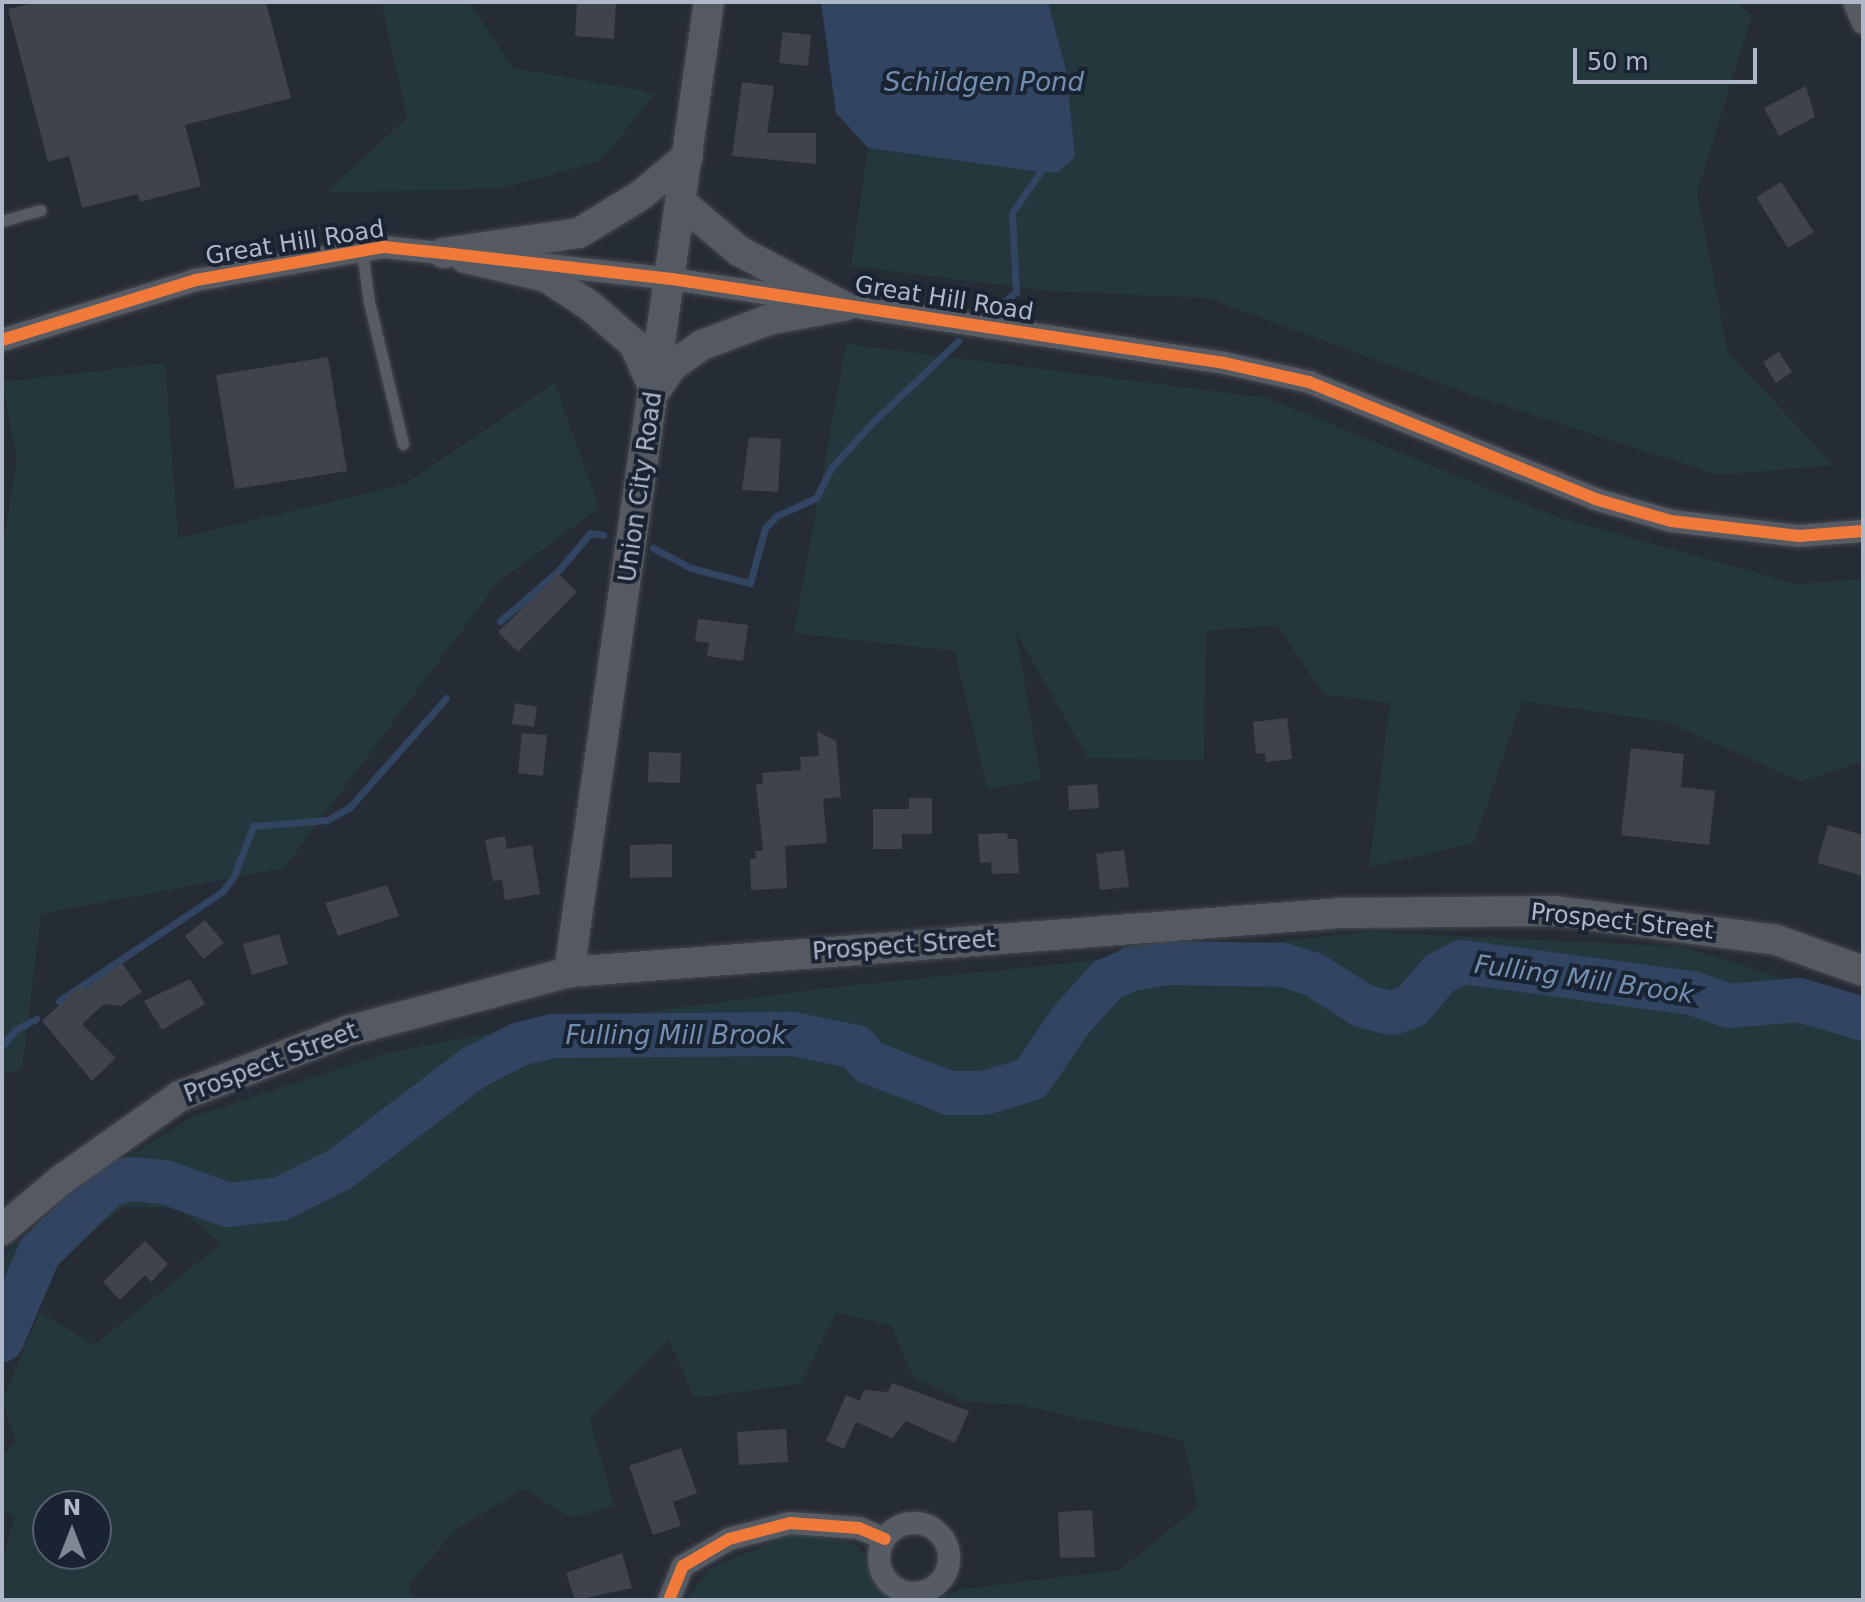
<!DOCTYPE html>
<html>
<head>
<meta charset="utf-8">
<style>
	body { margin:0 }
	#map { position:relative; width:1865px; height:1602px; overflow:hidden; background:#262c36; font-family:"DejaVu Sans",sans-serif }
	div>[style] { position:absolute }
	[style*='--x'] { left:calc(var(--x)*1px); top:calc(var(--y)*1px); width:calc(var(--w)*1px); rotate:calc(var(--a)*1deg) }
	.green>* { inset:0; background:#23373c }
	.water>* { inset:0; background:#314461 }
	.stream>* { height:7px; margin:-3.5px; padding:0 3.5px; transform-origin:3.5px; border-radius:3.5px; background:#314461 }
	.river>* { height:44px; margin:-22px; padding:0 22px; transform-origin:22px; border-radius:22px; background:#314461 }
	.building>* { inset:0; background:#3e434c }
	.roads { filter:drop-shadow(0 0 2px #43474f) drop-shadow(0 0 2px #43474f) }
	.lane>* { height:11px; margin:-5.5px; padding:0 5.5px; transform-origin:5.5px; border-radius:5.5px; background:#565b64 }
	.street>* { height:22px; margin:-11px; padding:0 11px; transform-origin:11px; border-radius:11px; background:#565b64 }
	.street>.ring { margin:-11px; padding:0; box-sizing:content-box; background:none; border:22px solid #565b64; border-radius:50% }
	.secondary>* { height:30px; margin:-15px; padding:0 15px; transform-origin:15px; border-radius:15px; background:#555a62 }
	.cycleway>* { height:12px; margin:-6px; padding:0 6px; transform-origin:6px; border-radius:6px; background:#f17a3a }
	span { translate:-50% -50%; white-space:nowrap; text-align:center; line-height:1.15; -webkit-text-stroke:8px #192331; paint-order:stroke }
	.street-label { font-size:24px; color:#afb8c8 }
	.water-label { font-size:26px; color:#748eb2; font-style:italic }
	.frame { position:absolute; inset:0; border:4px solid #afb8c8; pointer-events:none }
	.north { position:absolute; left:32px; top:1490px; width:80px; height:80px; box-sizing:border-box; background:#192331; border:2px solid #555f6d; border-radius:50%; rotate:0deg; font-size:22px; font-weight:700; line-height:32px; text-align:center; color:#afb8c8 }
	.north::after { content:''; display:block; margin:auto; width:28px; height:36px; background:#7f8795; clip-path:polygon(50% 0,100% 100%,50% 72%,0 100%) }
	.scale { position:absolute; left:1573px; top:48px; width:184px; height:36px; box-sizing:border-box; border:4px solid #afb8c8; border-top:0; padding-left:10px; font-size:24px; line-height:28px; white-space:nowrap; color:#afb8c8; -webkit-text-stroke:6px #192331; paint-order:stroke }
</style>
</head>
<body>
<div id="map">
	<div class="green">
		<i style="clip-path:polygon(381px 2px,469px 2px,513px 68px,656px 93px,600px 161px,500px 189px,326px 192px,407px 118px)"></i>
		<i style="clip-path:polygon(1048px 2px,1735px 2px,1752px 15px,1697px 193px,1728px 353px,1834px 465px,1718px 475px,1472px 395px,1207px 298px,1049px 291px,851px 266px,868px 148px,1040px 172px,1066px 70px)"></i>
		<i style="clip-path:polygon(846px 344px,1267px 398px,1557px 517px,1796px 584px,1863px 579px,1863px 761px,1802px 782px,1667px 722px,1522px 701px,1474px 843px,1369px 867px,1390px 703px,1323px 694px,1277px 625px,1206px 631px,1204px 760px,1088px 758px,1016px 632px,1041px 780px,987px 789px,955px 651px,794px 633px)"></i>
		<i style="clip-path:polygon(165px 363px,178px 538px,403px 485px,555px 383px,599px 508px,498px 582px,284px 868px,41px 914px,22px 1069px,2px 1074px,2px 550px,17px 459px,2px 382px)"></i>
		<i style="clip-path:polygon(evenodd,1369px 932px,1684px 947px,1863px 1004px,1863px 1600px,930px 1600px,963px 1589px,1120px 1570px,1198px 1506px,1183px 1440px,1019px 1405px,961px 1401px,913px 1376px,890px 1324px,836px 1313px,801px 1384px,694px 1398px,669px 1340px,590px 1419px,614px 1506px,571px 1518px,524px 1489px,456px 1529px,408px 1585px,415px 1600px,2px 1600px,2px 1560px,15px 1517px,2px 1508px,2px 1457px,16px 1441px,2px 1401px,40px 1312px,94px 1345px,221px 1244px,178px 1208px,123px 1207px,50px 1266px,2px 1341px,2px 1257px,70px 1193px,192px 1117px,384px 1054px,500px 1031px,828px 988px,1369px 932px,96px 1506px,96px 1554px,48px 1554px,48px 1506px,96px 1506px)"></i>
		<i style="clip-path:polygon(796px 1533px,856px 1544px,898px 1600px,686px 1600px,710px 1568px)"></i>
	</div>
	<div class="water">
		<i style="clip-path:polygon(821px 2px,1048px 2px,1066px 70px,1075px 157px,1058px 172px,1040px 172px,868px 148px,836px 113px)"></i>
	</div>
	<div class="stream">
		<i style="--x:995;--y:310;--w:28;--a:-41"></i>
		<i style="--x:1016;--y:292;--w:79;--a:-92.9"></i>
		<i style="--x:1012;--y:213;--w:50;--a:-55.7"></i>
		<i style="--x:653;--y:548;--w:43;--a:27.8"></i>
		<i style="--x:691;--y:568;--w:61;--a:14.3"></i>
		<i style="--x:750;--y:583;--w:57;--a:-74.7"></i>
		<i style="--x:765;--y:528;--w:16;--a:-47"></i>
		<i style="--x:776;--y:516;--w:44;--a:-24.2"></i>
		<i style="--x:816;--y:498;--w:34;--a:-63"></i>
		<i style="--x:831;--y:468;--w:61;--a:-47.7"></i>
		<i style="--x:872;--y:423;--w:119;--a:-43.6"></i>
		<i style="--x:500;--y:621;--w:78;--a:-40.8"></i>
		<i style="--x:559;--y:570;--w:48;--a:-50"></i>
		<i style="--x:590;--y:533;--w:13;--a:9"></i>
		<i style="--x:59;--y:1001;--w:196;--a:-33.8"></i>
		<i style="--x:222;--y:892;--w:20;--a:-53"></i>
		<i style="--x:234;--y:876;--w:53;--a:-69.2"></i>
		<i style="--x:253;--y:826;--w:74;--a:-4.6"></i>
		<i style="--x:327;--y:820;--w:26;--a:-29"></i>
		<i style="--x:350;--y:807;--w:145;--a:-48.6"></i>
		<i style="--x:2;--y:1046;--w:21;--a:-51"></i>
		<i style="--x:15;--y:1030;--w:24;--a:-28"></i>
	</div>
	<div class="river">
		<i style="--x:2;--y:1340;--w:95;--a:-67"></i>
		<i style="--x:39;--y:1253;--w:97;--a:-44.6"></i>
		<i style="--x:108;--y:1185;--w:23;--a:-15"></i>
		<i style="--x:130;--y:1179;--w:35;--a:5"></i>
		<i style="--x:165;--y:1182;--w:67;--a:20.1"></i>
		<i style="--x:228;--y:1205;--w:52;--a:-6.6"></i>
		<i style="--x:280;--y:1199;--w:67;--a:-26.6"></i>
		<i style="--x:340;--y:1169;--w:167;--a:-37.2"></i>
		<i style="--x:473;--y:1068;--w:53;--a:-27.1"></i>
		<i style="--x:520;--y:1044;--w:34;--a:-14"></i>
		<i style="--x:553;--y:1036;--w:240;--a:-0.5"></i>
		<i style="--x:793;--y:1034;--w:64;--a:11.7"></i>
		<i style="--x:856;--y:1047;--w:20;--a:49"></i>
		<i style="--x:869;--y:1062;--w:86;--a:21.2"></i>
		<i style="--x:949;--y:1093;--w:35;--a:0"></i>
		<i style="--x:984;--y:1093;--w:49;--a:-16.6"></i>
		<i style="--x:1031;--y:1079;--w:71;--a:-55.9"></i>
		<i style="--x:1071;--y:1020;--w:54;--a:-48"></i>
		<i style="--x:1107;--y:980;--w:27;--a:-24"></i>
		<i style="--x:1132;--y:969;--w:36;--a:-10"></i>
		<i style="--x:1167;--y:963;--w:116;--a:1"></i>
		<i style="--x:1283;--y:965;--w:31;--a:17"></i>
		<i style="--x:1313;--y:974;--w:59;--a:32.6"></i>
		<i style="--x:1363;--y:1006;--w:30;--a:14"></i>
		<i style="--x:1392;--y:1013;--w:21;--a:-19"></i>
		<i style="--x:1412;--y:1006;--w:42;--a:-49.8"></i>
		<i style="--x:1439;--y:974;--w:26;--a:-28"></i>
		<i style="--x:1462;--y:962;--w:232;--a:7.7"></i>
		<i style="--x:1692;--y:993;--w:39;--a:19"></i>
		<i style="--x:1729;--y:1006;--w:70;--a:-4.9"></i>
		<i style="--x:1799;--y:1000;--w:67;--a:16.5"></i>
	</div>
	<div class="building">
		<i style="clip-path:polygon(37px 2px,266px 2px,291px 98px,185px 125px,201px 186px,140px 202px,138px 194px,82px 208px,69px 156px,48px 162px,8px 9px)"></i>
		<i style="clip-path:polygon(577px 2px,616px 2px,614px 39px,575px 36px)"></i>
		<i style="clip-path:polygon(783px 32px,811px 35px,808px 66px,779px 63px)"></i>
		<i style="clip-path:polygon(742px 82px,774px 86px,767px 133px,816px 133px,816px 164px,732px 156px)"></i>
		<i style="clip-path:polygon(1806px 86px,1815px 117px,1779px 136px,1764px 108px)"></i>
		<i style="clip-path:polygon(1781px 182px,1814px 232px,1788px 248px,1756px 197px)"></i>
		<i style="clip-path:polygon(1779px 352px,1792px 372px,1776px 383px,1763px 362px)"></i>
		<i style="clip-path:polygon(328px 357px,347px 471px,235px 489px,216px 375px)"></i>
		<i style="clip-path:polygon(749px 437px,781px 439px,778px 492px,742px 490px)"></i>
		<i style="clip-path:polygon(558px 573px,577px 592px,518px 652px,498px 632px)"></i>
		<i style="clip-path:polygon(698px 619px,748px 625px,743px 661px,707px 656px,709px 643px,695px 641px)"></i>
		<i style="clip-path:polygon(515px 703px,537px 707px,534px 727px,512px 724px)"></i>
		<i style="clip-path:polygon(1287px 718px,1292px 759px,1266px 762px,1265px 753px,1256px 754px,1253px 722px)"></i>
		<i style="clip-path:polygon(817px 731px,836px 741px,841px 797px,823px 799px,821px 776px,827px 843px,785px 846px,787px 888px,751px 890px,750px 859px,756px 859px,755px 851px,763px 851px,756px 784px,763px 784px,762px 773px,801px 770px,800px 757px,819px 756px)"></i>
		<i style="clip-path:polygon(522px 733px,547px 735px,543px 776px,518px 773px)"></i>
		<i style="clip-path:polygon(1631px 748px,1684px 754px,1681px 787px,1715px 791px,1709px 845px,1621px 835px)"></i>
		<i style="clip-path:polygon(649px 752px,681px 753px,680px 783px,648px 782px)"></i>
		<i style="clip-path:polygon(1097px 784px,1099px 808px,1069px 810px,1068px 786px)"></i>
		<i style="clip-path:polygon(909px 798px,932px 798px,932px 834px,902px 834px,902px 849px,873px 849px,873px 809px,909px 809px)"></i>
		<i style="clip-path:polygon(1828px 825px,1863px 835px,1863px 876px,1817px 863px)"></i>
		<i style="clip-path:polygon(1007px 833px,1008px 839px,1017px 839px,1019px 873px,992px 874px,991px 862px,980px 863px,978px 834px)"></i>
		<i style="clip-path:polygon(505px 836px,507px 849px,532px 845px,540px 894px,505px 900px,502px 880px,493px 881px,485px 840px)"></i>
		<i style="clip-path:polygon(672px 844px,672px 877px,630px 878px,630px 845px)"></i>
		<i style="clip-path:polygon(1124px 850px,1129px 887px,1100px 890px,1096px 854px)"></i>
		<i style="clip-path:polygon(387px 885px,399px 916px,338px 936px,325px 903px)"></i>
		<i style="clip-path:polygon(205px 920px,224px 943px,203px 959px,185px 936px)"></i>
		<i style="clip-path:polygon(279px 934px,288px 964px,252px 975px,243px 944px)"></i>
		<i style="clip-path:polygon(122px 963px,142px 992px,121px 1006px,104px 1004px,82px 1024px,116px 1058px,92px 1081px,42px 1021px,81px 985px,85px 989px)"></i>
		<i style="clip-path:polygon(190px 979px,205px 1004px,162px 1030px,144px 1001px)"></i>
		<i style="clip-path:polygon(145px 1241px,168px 1264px,151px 1282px,145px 1275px,120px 1300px,103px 1282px)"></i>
		<i style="clip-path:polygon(892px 1383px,969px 1411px,955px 1443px,906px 1421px,892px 1438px,856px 1422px,844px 1449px,826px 1441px,846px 1395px,860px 1401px,864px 1390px,888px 1392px)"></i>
		<i style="clip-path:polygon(786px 1429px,788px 1462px,739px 1465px,737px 1432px)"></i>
		<i style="clip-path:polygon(681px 1448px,697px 1493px,673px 1502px,681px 1526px,653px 1535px,629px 1466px)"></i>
		<i style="clip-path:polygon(1092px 1510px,1095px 1557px,1060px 1558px,1058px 1512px)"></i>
		<i style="clip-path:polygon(622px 1553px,632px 1588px,575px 1600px,566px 1573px)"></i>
	</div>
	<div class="roads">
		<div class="lane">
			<i style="--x:2;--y:221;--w:40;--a:-16"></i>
			<i style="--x:362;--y:251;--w:51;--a:82.2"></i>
			<i style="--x:369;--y:302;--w:146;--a:76.5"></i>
		</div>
		<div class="street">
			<i style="--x:1854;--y:2;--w:23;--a:67"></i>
			<i style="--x:529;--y:263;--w:144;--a:6.4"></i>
			<i style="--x:672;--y:279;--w:558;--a:8.65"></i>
			<i style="--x:1224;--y:363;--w:87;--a:12.6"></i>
			<i style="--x:1309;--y:382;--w:309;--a:22.2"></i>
			<i style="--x:1595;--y:499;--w:79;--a:16.1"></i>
			<i style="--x:1671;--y:521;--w:129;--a:6.7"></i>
			<i style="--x:1799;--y:536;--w:64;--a:-4.5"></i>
			<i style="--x:2;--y:340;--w:203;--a:-17.2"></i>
			<i style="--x:196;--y:280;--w:191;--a:-10"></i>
			<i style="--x:384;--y:247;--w:75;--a:6.1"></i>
			<i class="ring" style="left:879px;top:1523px;width:48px;height:48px"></i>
			<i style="--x:669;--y:1600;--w:37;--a:-68"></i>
			<i style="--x:683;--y:1566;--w:53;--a:-30.4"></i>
			<i style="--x:729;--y:1539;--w:63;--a:-14.7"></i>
			<i style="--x:790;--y:1523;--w:69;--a:4.1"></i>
			<i style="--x:859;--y:1528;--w:28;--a:23"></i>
		</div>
		<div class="secondary">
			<i style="--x:682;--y:203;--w:75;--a:40.1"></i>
			<i style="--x:739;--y:251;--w:118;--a:27.9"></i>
			<i style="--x:443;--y:253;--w:137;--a:-8.4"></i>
			<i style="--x:579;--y:233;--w:73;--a:-31.5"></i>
			<i style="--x:641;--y:195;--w:61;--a:-39.7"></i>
			<i style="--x:465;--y:258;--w:83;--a:13.2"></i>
			<i style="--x:546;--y:277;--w:51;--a:33.1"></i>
			<i style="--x:589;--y:305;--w:60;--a:40.9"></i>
			<i style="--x:634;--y:344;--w:49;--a:66"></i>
			<i style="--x:655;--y:391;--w:30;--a:-56"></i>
			<i style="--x:672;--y:366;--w:37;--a:-35"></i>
			<i style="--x:702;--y:345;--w:71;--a:-20.7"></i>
			<i style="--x:768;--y:320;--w:76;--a:-10.6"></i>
			<i style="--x:569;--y:972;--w:980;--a:-81.79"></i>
			<i style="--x:2;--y:1230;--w:77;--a:-40.3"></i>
			<i style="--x:61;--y:1180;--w:146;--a:-35.2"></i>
			<i style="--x:180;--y:1096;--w:180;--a:-21.2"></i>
			<i style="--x:348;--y:1031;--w:229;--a:-14.9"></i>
			<i style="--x:569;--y:972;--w:774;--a:-4.37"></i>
			<i style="--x:1341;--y:913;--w:215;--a:-0.5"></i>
			<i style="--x:1556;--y:911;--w:222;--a:7.5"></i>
			<i style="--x:1776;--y:940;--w:92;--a:19.6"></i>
		</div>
	</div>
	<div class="cycleway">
		<i style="--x:2;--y:340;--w:203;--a:-17.2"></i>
		<i style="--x:196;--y:280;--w:191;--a:-10"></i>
		<i style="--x:384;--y:247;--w:59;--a:5.8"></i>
		<i style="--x:443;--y:253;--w:230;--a:6.5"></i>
		<i style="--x:672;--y:279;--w:558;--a:8.65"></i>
		<i style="--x:1224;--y:363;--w:87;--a:12.6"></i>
		<i style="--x:1309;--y:382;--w:309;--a:22.2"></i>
		<i style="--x:1595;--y:499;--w:79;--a:16.1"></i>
		<i style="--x:1671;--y:521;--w:129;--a:6.7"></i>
		<i style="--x:1799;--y:536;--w:64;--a:-4.5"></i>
		<i style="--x:669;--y:1600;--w:37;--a:-68"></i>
		<i style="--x:683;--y:1566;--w:53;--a:-30.4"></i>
		<i style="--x:729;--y:1539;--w:63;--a:-14.7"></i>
		<i style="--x:790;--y:1523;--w:69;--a:4.1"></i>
		<i style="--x:859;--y:1528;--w:28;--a:23"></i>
	</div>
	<div class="street-label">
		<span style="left:295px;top:243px;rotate:-9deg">Great Hill Road</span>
		<span style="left:944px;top:299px;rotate:9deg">Great Hill Road</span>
		<span style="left:641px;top:487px;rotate:-82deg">Union City Road</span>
		<span style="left:1622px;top:922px;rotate:6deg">Prospect Street</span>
		<span style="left:904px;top:946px;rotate:-4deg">Prospect Street</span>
		<span style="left:271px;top:1063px;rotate:-21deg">Prospect Street</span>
	</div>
	<div class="water-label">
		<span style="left:984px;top:83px">Schildgen Pond</span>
		<span style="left:1584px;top:980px;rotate:8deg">Fulling Mill Brook</span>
		<span style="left:676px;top:1036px">Fulling Mill Brook</span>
	</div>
	<div class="frame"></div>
	<div class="north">N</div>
	<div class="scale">50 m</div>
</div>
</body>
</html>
